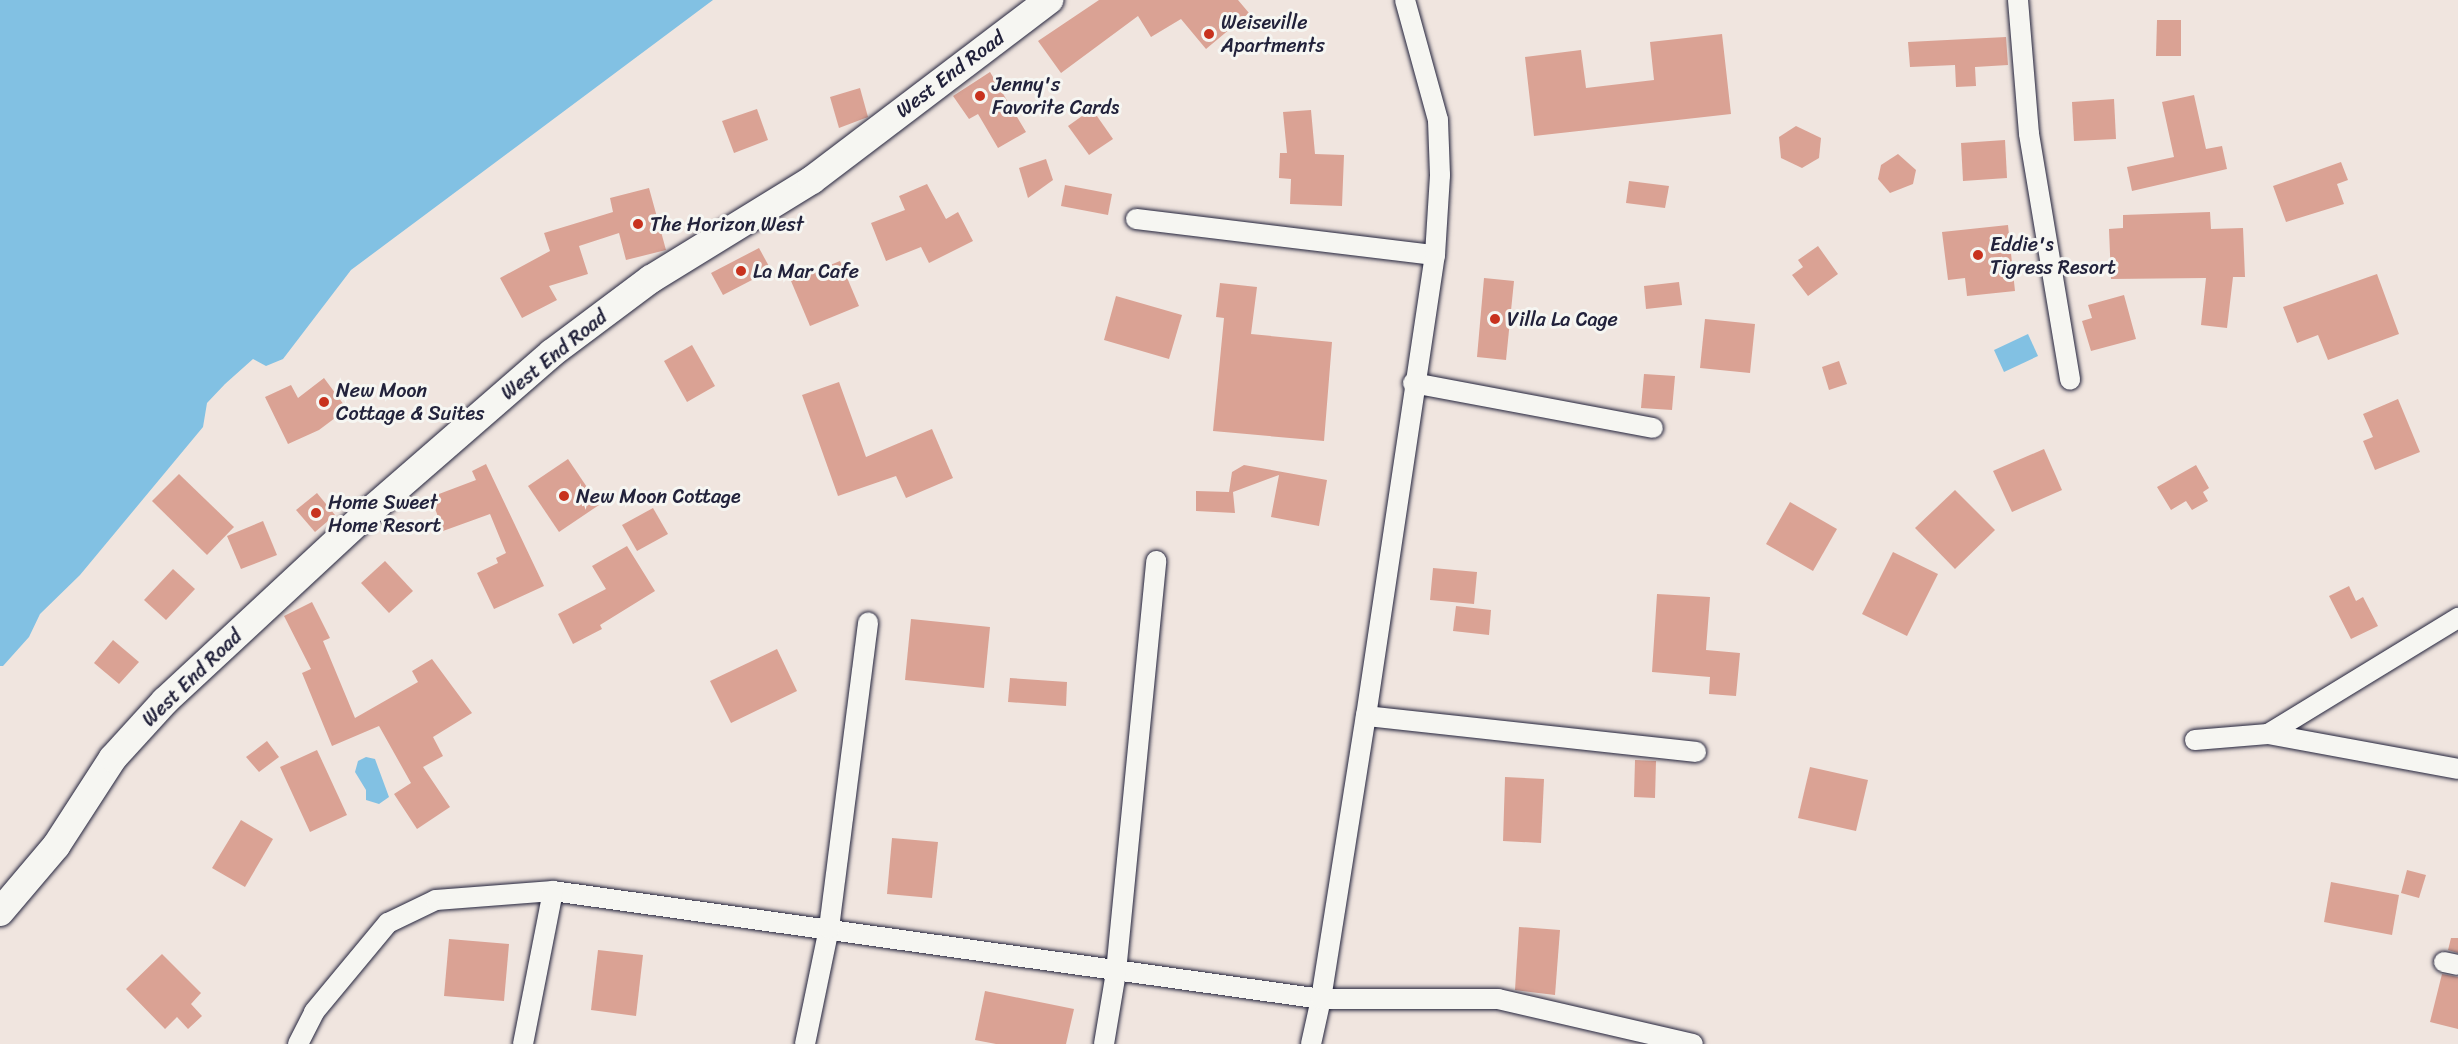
<!DOCTYPE html>
<html>
<head>
<meta charset="utf-8">
<style>
	body { margin:0 }
	#map { position:relative; width:2458px; height:1044px; overflow:hidden; background:#f0e5df; font-family:Sriracha,sans-serif }
	div>[style] { position:absolute }
	[style*='--x'] { left:calc(var(--x)*1px); top:calc(var(--y)*1px); width:calc(var(--w)*1px); rotate:calc(var(--a)*1deg) }
	.water>* { inset:0; background:#82c1e3 }
	.building>* { inset:0; background:#daa294 }
	.roads { filter:drop-shadow(0 0 2px #22223b) drop-shadow(0 0 2px #22223b) }
	.street>* { height:20px; margin:-10px; padding:0 10px; transform-origin:10px; border-radius:10px; background:#f6f6f2 }
	.secondary>* { height:28px; margin:-14px; padding:0 14px; transform-origin:14px; border-radius:14px; background:#f6f6f2 }
	.dots>* { width:16px; height:16px; translate:-50% -50%; box-sizing:border-box; border:3px solid #f6f6f2; border-radius:50% }
	span { translate:-50% -50%; white-space:nowrap; text-align:center; line-height:1.15; -webkit-text-stroke:6px #f6f6f2; paint-order:stroke }
	.poi-label { font-size:20px; color:#22223b }
	.left { translate:0 -50%; text-align:left }
	.street-label { font-size:20px; color:#22223b }
</style>
</head>
<body>
<div id="map">
	<div class="water">
		<i style="clip-path:polygon(0 0,713px 0,351px 270px,283px 359px,266px 366px,253px 359px,225px 384px,207px 403px,203px 427px,80px 575px,40px 614px,29px 637px,3px 666px,0 666px)"></i>
		<i style="clip-path:polygon(2028px 334px,2038px 356px,2004px 372px,1994px 350px)"></i>
		<i style="clip-path:polygon(366px 757px,375px 759px,389px 797px,379px 804px,366px 800px,366px 790px,355px 772px,358px 761px)"></i>
	</div>
	<div class="building">
		<i style="clip-path:polygon(1099px 0,1238px 0,1249px 13px,1206px 49px,1181px 19px,1151px 37px,1138px 16px,1061px 73px,1038px 41px)"></i>
		<i style="clip-path:polygon(2157px 20px,2181px 20px,2181px 56px,2156px 56px)"></i>
		<i style="clip-path:polygon(1722px 34px,1731px 114px,1534px 136px,1525px 57px,1581px 50px,1586px 88px,1654px 80px,1650px 42px)"></i>
		<i style="clip-path:polygon(2006px 37px,2008px 65px,1975px 67px,1976px 86px,1956px 87px,1955px 65px,1910px 67px,1908px 42px)"></i>
		<i style="clip-path:polygon(990px 72px,1026px 132px,998px 148px,978px 114px,969px 119px,953px 96px)"></i>
		<i style="clip-path:polygon(860px 88px,868px 117px,839px 128px,830px 97px)"></i>
		<i style="clip-path:polygon(2194px 95px,2206px 149px,2222px 146px,2227px 169px,2132px 191px,2127px 167px,2174px 157px,2162px 102px)"></i>
		<i style="clip-path:polygon(2114px 99px,2116px 139px,2074px 141px,2072px 102px)"></i>
		<i style="clip-path:polygon(757px 109px,768px 140px,734px 153px,722px 121px)"></i>
		<i style="clip-path:polygon(1092px 109px,1113px 139px,1089px 155px,1068px 126px)"></i>
		<i style="clip-path:polygon(1311px 110px,1315px 154px,1344px 155px,1342px 206px,1290px 204px,1291px 179px,1279px 178px,1280px 153px,1287px 153px,1283px 112px)"></i>
		<i style="clip-path:polygon(1796px 126px,1821px 138px,1819px 158px,1802px 168px,1781px 158px,1779px 137px)"></i>
		<i style="clip-path:polygon(2005px 140px,2007px 178px,1963px 181px,1961px 143px)"></i>
		<i style="clip-path:polygon(1898px 154px,1916px 170px,1913px 184px,1890px 193px,1878px 179px,1881px 165px)"></i>
		<i style="clip-path:polygon(1046px 159px,1053px 180px,1028px 198px,1019px 168px)"></i>
		<i style="clip-path:polygon(2341px 162px,2348px 180px,2337px 184px,2344px 204px,2286px 222px,2273px 186px)"></i>
		<i style="clip-path:polygon(1629px 181px,1669px 186px,1665px 208px,1626px 203px)"></i>
		<i style="clip-path:polygon(927px 184px,946px 219px,958px 212px,973px 241px,929px 263px,921px 247px,886px 261px,871px 223px,905px 210px,899px 196px)"></i>
		<i style="clip-path:polygon(1065px 185px,1112px 194px,1108px 215px,1061px 206px)"></i>
		<i style="clip-path:polygon(649px 188px,666px 250px,626px 260px,619px 233px,579px 246px,588px 274px,549px 286px,557px 300px,522px 318px,500px 278px,550px 251px,544px 233px,613px 212px,610px 198px)"></i>
		<i style="clip-path:polygon(2210px 212px,2211px 229px,2243px 228px,2245px 277px,2233px 277px,2227px 328px,2201px 325px,2206px 278px,2111px 279px,2109px 229px,2123px 228px,2123px 215px)"></i>
		<i style="clip-path:polygon(2008px 225px,2015px 291px,1967px 296px,1965px 278px,1948px 280px,1942px 232px)"></i>
		<i style="clip-path:polygon(1818px 246px,1838px 274px,1808px 296px,1792px 275px,1803px 267px,1798px 260px)"></i>
		<i style="clip-path:polygon(759px 248px,771px 270px,723px 295px,711px 273px)"></i>
		<i style="clip-path:polygon(840px 261px,859px 306px,810px 326px,791px 281px)"></i>
		<i style="clip-path:polygon(2377px 274px,2399px 334px,2328px 360px,2318px 335px,2297px 343px,2283px 307px)"></i>
		<i style="clip-path:polygon(1484px 278px,1514px 281px,1506px 360px,1477px 357px)"></i>
		<i style="clip-path:polygon(1679px 282px,1682px 305px,1646px 309px,1644px 286px)"></i>
		<i style="clip-path:polygon(1220px 283px,1257px 287px,1251px 334px,1332px 342px,1324px 441px,1213px 431px,1224px 318px,1216px 317px)"></i>
		<i style="clip-path:polygon(2124px 295px,2136px 339px,2091px 351px,2082px 321px,2092px 318px,2088px 305px)"></i>
		<i style="clip-path:polygon(1116px 296px,1182px 315px,1169px 359px,1104px 340px)"></i>
		<i style="clip-path:polygon(1705px 319px,1755px 324px,1750px 373px,1700px 368px)"></i>
		<i style="clip-path:polygon(692px 345px,715px 386px,687px 402px,664px 361px)"></i>
		<i style="clip-path:polygon(1839px 361px,1847px 384px,1829px 390px,1822px 367px)"></i>
		<i style="clip-path:polygon(1644px 374px,1675px 376px,1672px 410px,1641px 408px)"></i>
		<i style="clip-path:polygon(324px 378px,347px 409px,319px 430px,288px 444px,265px 397px,291px 385px,298px 398px)"></i>
		<i style="clip-path:polygon(839px 382px,866px 457px,932px 429px,953px 478px,906px 498px,896px 476px,838px 496px,802px 395px)"></i>
		<i style="clip-path:polygon(2398px 399px,2420px 452px,2375px 470px,2363px 441px,2373px 437px,2363px 414px)"></i>
		<i style="clip-path:polygon(2044px 449px,2062px 490px,2012px 512px,1993px 471px)"></i>
		<i style="clip-path:polygon(568px 459px,599px 505px,559px 532px,528px 486px)"></i>
		<i style="clip-path:polygon(486px 464px,544px 586px,494px 609px,477px 573px,498px 563px,496px 558px,506px 553px,490px 514px,443px 531px,431px 497px,476px 480px,472px 471px)"></i>
		<i style="clip-path:polygon(1244px 465px,1327px 480px,1319px 526px,1271px 517px,1279px 475px,1233px 492px,1235px 513px,1196px 511px,1196px 491px,1229px 492px,1232px 472px)"></i>
		<i style="clip-path:polygon(2196px 465px,2209px 488px,2203px 492px,2208px 501px,2192px 510px,2186px 501px,2171px 510px,2157px 487px)"></i>
		<i style="clip-path:polygon(179px 474px,234px 527px,207px 555px,152px 501px)"></i>
		<i style="clip-path:polygon(1955px 490px,1995px 530px,1955px 569px,1915px 528px)"></i>
		<i style="clip-path:polygon(317px 493px,335px 515px,315px 532px,296px 510px)"></i>
		<i style="clip-path:polygon(1790px 502px,1837px 529px,1813px 571px,1766px 544px)"></i>
		<i style="clip-path:polygon(653px 508px,668px 534px,637px 551px,622px 525px)"></i>
		<i style="clip-path:polygon(263px 521px,277px 555px,241px 569px,227px 536px)"></i>
		<i style="clip-path:polygon(627px 546px,655px 591px,600px 625px,602px 629px,573px 644px,558px 614px,606px 589px,592px 566px)"></i>
		<i style="clip-path:polygon(1893px 552px,1938px 574px,1907px 636px,1862px 614px)"></i>
		<i style="clip-path:polygon(385px 561px,413px 591px,389px 613px,361px 583px)"></i>
		<i style="clip-path:polygon(1433px 568px,1477px 572px,1474px 604px,1430px 600px)"></i>
		<i style="clip-path:polygon(173px 569px,195px 589px,166px 620px,144px 600px)"></i>
		<i style="clip-path:polygon(2349px 586px,2356px 601px,2363px 597px,2378px 626px,2351px 639px,2329px 596px)"></i>
		<i style="clip-path:polygon(1657px 594px,1710px 597px,1706px 650px,1740px 653px,1736px 696px,1709px 694px,1710px 677px,1652px 672px)"></i>
		<i style="clip-path:polygon(312px 602px,330px 638px,323px 641px,355px 718px,418px 682px,412px 671px,432px 659px,472px 713px,433px 737px,443px 756px,423px 767px,450px 807px,417px 829px,394px 794px,411px 783px,379px 726px,332px 746px,302px 673px,311px 669px,284px 616px)"></i>
		<i style="clip-path:polygon(1456px 606px,1491px 610px,1489px 635px,1453px 631px)"></i>
		<i style="clip-path:polygon(911px 619px,990px 627px,984px 688px,905px 680px)"></i>
		<i style="clip-path:polygon(113px 640px,139px 662px,119px 684px,94px 663px)"></i>
		<i style="clip-path:polygon(777px 649px,797px 691px,731px 723px,710px 681px)"></i>
		<i style="clip-path:polygon(1010px 678px,1067px 682px,1066px 706px,1008px 702px)"></i>
		<i style="clip-path:polygon(267px 741px,279px 757px,259px 772px,246px 757px)"></i>
		<i style="clip-path:polygon(317px 750px,347px 815px,310px 832px,280px 767px)"></i>
		<i style="clip-path:polygon(1635px 760px,1656px 761px,1655px 798px,1634px 797px)"></i>
		<i style="clip-path:polygon(1810px 767px,1868px 780px,1856px 831px,1798px 818px)"></i>
		<i style="clip-path:polygon(1505px 777px,1544px 779px,1541px 843px,1503px 841px)"></i>
		<i style="clip-path:polygon(241px 820px,273px 839px,245px 887px,212px 868px)"></i>
		<i style="clip-path:polygon(892px 838px,938px 842px,932px 898px,887px 894px)"></i>
		<i style="clip-path:polygon(2407px 870px,2426px 875px,2419px 898px,2401px 893px)"></i>
		<i style="clip-path:polygon(2331px 882px,2399px 895px,2392px 935px,2324px 922px)"></i>
		<i style="clip-path:polygon(1519px 927px,1560px 930px,1555px 995px,1515px 990px)"></i>
		<i style="clip-path:polygon(2451px 938px,2458px 938px,2458px 953px,2448px 950px)"></i>
		<i style="clip-path:polygon(449px 939px,509px 944px,504px 1001px,444px 996px)"></i>
		<i style="clip-path:polygon(598px 950px,643px 955px,636px 1016px,591px 1010px)"></i>
		<i style="clip-path:polygon(162px 954px,201px 993px,191px 1004px,202px 1016px,188px 1029px,177px 1017px,165px 1029px,126px 989px)"></i>
		<i style="clip-path:polygon(2442px 974px,2458px 977px,2458px 1029px,2430px 1022px)"></i>
		<i style="clip-path:polygon(985px 991px,1074px 1009px,1066px 1044px,996px 1044px,975px 1040px)"></i>
	</div>
	<div class="roads">
		<div class="street">
			<i style="--x:2018;--y:0;--w:134;--a:85.3"></i>
			<i style="--x:2029;--y:134;--w:249;--a:80.5"></i>
			<i style="--x:1136;--y:219;--w:301;--a:6.9"></i>
			<i style="--x:1413;--y:383;--w:244;--a:10.6"></i>
			<i style="--x:1366;--y:716;--w:332;--a:6.2"></i>
			<i style="--x:2268;--y:734;--w:223;--a:-31.4"></i>
			<i style="--x:2195;--y:740;--w:73;--a:-4.7"></i>
			<i style="--x:2268;--y:734;--w:193;--a:10.4"></i>
			<i style="--x:2444;--y:962;--w:14;--a:12"></i>
			<i style="--x:298;--y:1044;--w:36;--a:-63"></i>
			<i style="--x:314;--y:1012;--w:116;--a:-50.3"></i>
			<i style="--x:388;--y:923;--w:53;--a:-25.6"></i>
			<i style="--x:436;--y:900;--w:117;--a:-4.4"></i>
			<i style="--x:553;--y:891;--w:776;--a:8"></i>
			<i style="--x:1321;--y:999;--w:177;--a:0"></i>
			<i style="--x:1498;--y:999;--w:200;--a:13"></i>
			<i style="--x:523;--y:1044;--w:156;--a:-78.9"></i>
			<i style="--x:805;--y:1044;--w:118;--a:-78.3"></i>
			<i style="--x:829;--y:928;--w:308;--a:-82.7"></i>
			<i style="--x:1104;--y:1044;--w:73;--a:-80.5"></i>
			<i style="--x:1116;--y:972;--w:413;--a:-84.4"></i>
			<i style="--x:1311;--y:1044;--w:46;--a:-77.5"></i>
			<i style="--x:1321;--y:999;--w:287;--a:-81"></i>
			<i style="--x:1366;--y:716;--w:466;--a:-81.5"></i>
			<i style="--x:1435;--y:255;--w:80;--a:-86.4"></i>
			<i style="--x:1440;--y:175;--w:55;--a:-92.1"></i>
			<i style="--x:1438;--y:120;--w:124;--a:-105.4"></i>
		</div>
		<div class="secondary">
			<i style="--x:0;--y:912;--w:87;--a:-49.7"></i>
			<i style="--x:56;--y:846;--w:105;--a:-57.1"></i>
			<i style="--x:113;--y:758;--w:77;--a:-47.6"></i>
			<i style="--x:165;--y:701;--w:266;--a:-42.9"></i>
			<i style="--x:360;--y:520;--w:254;--a:-41"></i>
			<i style="--x:552;--y:353;--w:124;--a:-36.8"></i>
			<i style="--x:651;--y:279;--w:189;--a:-31.6"></i>
			<i style="--x:812;--y:180;--w:298;--a:-37.2"></i>
		</div>
	</div>
	<div class="dots">
		<i style="left:1209px;top:34px;background:#c8321e"></i>
		<i style="left:980px;top:96px;background:#c8321e"></i>
		<i style="left:638px;top:224px;background:#c8321e"></i>
		<i style="left:1978px;top:255px;background:#c8321e"></i>
		<i style="left:741px;top:271px;background:#c8321e"></i>
		<i style="left:1495px;top:319px;background:#c8321e"></i>
		<i style="left:324px;top:402px;background:#c8321e"></i>
		<i style="left:564px;top:496px;background:#c8321e"></i>
		<i style="left:316px;top:513px;background:#c8321e"></i>
	</div>
	<div class="poi-label">
		<span class="left" style="left:1221px;top:34px">Weiseville<br>Apartments</span>
		<span class="left" style="left:992px;top:96px">Jenny's<br>Favorite Cards</span>
		<span class="left" style="left:650px;top:224px">The Horizon West</span>
		<span class="left" style="left:1990px;top:256px">Eddie's<br>Tigress Resort</span>
		<span class="left" style="left:753px;top:271px">La Mar Cafe</span>
		<span class="left" style="left:1507px;top:319px">Villa La Cage</span>
		<span class="left" style="left:336px;top:402px">New Moon<br>Cottage &amp; Suites</span>
		<span class="left" style="left:576px;top:496px">New Moon Cottage</span>
		<span class="left" style="left:328px;top:514px">Home Sweet<br>Home Resort</span>
	</div>
	<div class="street-label">
		<span style="left:950px;top:74px;rotate:-37deg">West End Road</span>
		<span style="left:554px;top:355px;rotate:-39deg">West End Road</span>
		<span style="left:192px;top:678px;rotate:-44deg">West End Road</span>
	</div>
</div>
</body>
</html>
